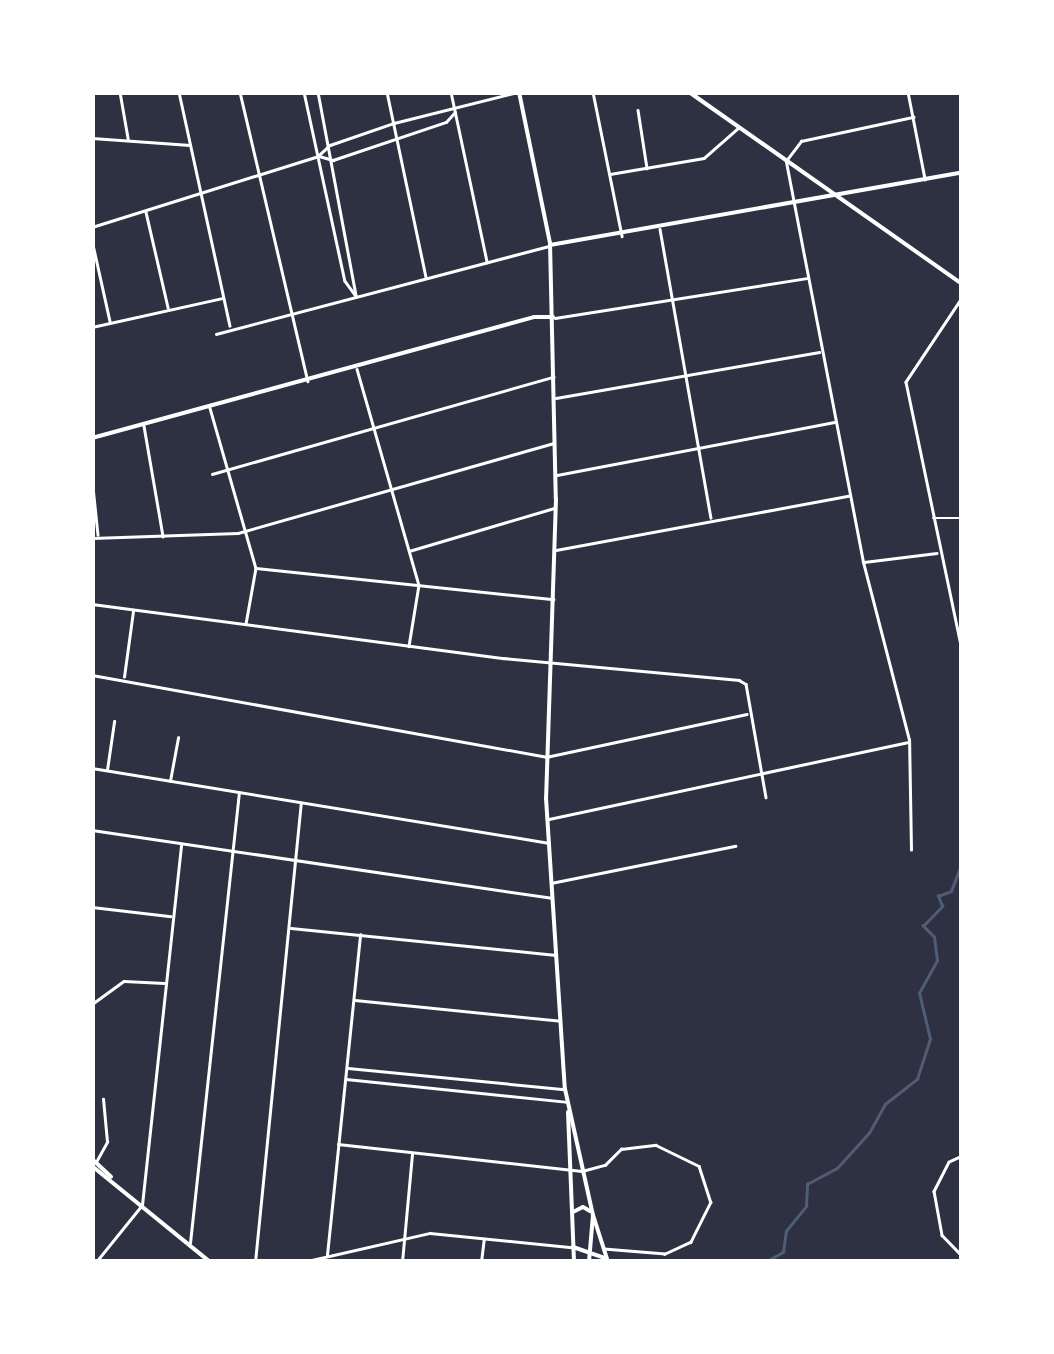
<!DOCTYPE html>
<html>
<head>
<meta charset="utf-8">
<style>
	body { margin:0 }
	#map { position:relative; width:1054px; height:1354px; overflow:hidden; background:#2d3142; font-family:Lora,serif }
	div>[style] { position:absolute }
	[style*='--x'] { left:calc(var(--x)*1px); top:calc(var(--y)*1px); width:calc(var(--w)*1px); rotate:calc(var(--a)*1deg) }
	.stream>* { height:2.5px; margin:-1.25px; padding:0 1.25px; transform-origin:1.25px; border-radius:1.25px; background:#4f5d75 }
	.minor>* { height:2.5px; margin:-1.25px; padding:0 1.25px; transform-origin:1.25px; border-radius:1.25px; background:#fff }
	.tertiary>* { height:4px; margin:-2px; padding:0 2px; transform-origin:2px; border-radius:2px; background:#fff }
	.secondary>* { height:4px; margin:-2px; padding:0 2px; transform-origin:2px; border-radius:2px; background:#fff }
	.primary>* { height:4px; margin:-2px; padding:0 2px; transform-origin:2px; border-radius:2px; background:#fff }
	span { translate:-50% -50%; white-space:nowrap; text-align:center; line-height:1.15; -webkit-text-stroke:10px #fff; paint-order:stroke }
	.frame { position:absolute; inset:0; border:95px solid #fff; pointer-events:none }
</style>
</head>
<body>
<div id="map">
	<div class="stream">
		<i style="--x:765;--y:1262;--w:21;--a:-29"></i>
		<i style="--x:783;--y:1252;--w:21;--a:-82"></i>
		<i style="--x:786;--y:1231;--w:32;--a:-51"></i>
		<i style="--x:806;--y:1206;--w:22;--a:-87"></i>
		<i style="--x:807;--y:1184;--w:34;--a:-28"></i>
		<i style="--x:837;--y:1168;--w:47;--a:-47.6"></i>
		<i style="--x:869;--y:1133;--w:33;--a:-61"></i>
		<i style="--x:885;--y:1104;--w:41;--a:-38"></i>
		<i style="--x:917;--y:1079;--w:42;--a:-72"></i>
		<i style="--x:930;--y:1039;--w:47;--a:-103.4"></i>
		<i style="--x:919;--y:993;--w:37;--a:-61"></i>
		<i style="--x:937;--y:961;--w:24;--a:-97"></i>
		<i style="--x:934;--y:937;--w:16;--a:-135"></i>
		<i style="--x:923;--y:926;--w:28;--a:-46"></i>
		<i style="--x:942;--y:906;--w:11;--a:-112"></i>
		<i style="--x:938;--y:896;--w:14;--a:-21"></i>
		<i style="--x:951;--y:891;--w:31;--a:-69"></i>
	</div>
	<div class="minor">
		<i style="--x:120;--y:92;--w:47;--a:80.1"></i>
		<i style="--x:179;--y:92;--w:239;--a:77.7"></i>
		<i style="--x:240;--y:92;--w:297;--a:76.8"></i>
		<i style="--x:304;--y:92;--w:193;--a:77.8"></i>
		<i style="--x:345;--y:281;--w:19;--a:54"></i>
		<i style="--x:318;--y:92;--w:207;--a:79.4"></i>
		<i style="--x:387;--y:92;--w:189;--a:78.1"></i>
		<i style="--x:451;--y:92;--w:174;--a:78"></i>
		<i style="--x:593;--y:92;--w:147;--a:78.6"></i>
		<i style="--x:908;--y:92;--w:89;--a:78.9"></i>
		<i style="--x:692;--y:94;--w:13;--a:-9"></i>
		<i style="--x:638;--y:110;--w:59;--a:81.2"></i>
		<i style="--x:92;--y:138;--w:98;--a:4.1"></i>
		<i style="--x:319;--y:156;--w:15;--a:16"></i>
		<i style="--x:333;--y:160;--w:119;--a:-18.6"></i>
		<i style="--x:446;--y:122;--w:13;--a:-48"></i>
		<i style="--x:610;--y:174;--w:95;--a:-9.7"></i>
		<i style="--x:704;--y:158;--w:45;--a:-41.4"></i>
		<i style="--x:146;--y:212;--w:98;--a:77"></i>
		<i style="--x:92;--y:227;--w:237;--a:-17.4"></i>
		<i style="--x:318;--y:156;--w:16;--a:-43"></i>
		<i style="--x:330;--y:145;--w:68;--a:-19"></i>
		<i style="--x:394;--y:123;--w:127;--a:-14.1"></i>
		<i style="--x:660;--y:229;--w:293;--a:80"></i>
		<i style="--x:92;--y:240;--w:83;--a:77.5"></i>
		<i style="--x:962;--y:298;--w:101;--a:123.7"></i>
		<i style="--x:906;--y:382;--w:274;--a:78.2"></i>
		<i style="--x:555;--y:318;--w:256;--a:-9"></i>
		<i style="--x:92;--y:327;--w:134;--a:-12.5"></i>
		<i style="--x:216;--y:334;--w:344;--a:-14.8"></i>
		<i style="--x:357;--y:369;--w:225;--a:74"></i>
		<i style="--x:419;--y:585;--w:62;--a:99.3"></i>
		<i style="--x:556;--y:398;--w:267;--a:-9.9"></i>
		<i style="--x:210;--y:408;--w:166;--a:74"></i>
		<i style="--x:256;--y:568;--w:57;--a:100.1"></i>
		<i style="--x:144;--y:426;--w:112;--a:80.2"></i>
		<i style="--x:212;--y:474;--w:355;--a:-15.9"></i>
		<i style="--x:557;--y:475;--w:282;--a:-10.8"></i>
		<i style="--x:92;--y:477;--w:58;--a:84.1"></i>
		<i style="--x:933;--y:518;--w:29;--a:0"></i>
		<i style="--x:92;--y:538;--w:146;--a:-2"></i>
		<i style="--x:238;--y:533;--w:328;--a:-15.9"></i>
		<i style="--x:556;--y:550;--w:297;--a:-10.5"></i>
		<i style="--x:409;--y:551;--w:151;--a:-16.5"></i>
		<i style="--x:864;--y:562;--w:73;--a:-7.1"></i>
		<i style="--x:256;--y:568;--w:299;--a:6"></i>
		<i style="--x:92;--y:604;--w:415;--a:7.5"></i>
		<i style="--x:503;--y:658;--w:237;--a:5.3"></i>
		<i style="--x:739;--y:680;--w:8;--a:30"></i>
		<i style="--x:746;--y:684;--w:115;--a:80"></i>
		<i style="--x:92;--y:675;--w:461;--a:10.2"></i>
		<i style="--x:546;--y:757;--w:205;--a:-12.1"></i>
		<i style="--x:124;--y:677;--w:67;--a:-82.2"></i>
		<i style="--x:92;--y:768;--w:463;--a:9.3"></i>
		<i style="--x:107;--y:770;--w:49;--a:-81.7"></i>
		<i style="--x:170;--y:781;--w:44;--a:-79.5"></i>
		<i style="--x:549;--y:819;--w:366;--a:-12.1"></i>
		<i style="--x:92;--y:830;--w:464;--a:8.4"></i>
		<i style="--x:911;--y:850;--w:110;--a:-91"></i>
		<i style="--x:909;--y:740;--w:184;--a:-104.5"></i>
		<i style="--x:863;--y:562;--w:408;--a:-100.9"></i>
		<i style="--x:786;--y:161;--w:25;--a:-53"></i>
		<i style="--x:801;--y:141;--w:115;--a:-12.1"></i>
		<i style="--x:551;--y:883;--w:188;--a:-11.4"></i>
		<i style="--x:92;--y:907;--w:79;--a:6.6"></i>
		<i style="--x:291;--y:928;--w:266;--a:5.8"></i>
		<i style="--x:355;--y:1000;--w:206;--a:5.8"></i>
		<i style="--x:92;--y:1004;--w:39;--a:-36"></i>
		<i style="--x:124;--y:981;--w:40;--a:2.9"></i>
		<i style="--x:348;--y:1068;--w:217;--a:5.6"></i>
		<i style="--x:346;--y:1079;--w:222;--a:5.9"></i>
		<i style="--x:338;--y:1144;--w:245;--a:6.3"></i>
		<i style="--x:582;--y:1171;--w:24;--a:-15"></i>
		<i style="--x:605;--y:1165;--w:23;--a:-45"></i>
		<i style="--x:621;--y:1149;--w:35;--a:-7"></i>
		<i style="--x:656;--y:1145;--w:48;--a:26"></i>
		<i style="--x:699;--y:1166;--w:38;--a:72"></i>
		<i style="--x:711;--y:1202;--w:45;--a:116.6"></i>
		<i style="--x:691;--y:1242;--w:29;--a:155"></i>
		<i style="--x:665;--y:1254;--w:61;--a:-175.3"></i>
		<i style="--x:962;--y:1156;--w:14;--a:155"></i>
		<i style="--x:949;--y:1162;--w:33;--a:117"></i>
		<i style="--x:934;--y:1191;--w:45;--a:79.7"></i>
		<i style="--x:942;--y:1235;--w:29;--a:46"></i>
		<i style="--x:96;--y:1162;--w:23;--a:-61"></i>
		<i style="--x:107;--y:1142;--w:43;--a:-95.3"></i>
		<i style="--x:190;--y:1243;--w:453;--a:-83.8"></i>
		<i style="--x:327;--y:1255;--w:322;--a:-84.1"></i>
		<i style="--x:96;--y:1262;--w:73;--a:-51.1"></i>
		<i style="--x:142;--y:1205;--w:363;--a:-83.8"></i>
		<i style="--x:255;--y:1262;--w:461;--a:-84.3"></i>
		<i style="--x:303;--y:1262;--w:130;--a:-12.9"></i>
		<i style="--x:430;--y:1233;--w:142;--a:5.7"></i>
		<i style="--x:402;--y:1262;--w:108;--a:-84.7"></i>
		<i style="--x:481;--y:1262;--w:23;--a:-83"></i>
	</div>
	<div class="tertiary">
		<i style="--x:550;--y:245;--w:418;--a:-10"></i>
		<i style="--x:92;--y:438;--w:458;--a:-15.3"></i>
		<i style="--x:534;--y:317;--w:19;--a:0"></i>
	</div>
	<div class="secondary">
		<i style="--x:689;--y:92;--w:334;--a:35.1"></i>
		<i style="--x:92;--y:1159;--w:26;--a:43"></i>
		<i style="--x:92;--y:1166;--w:152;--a:39.1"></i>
		<i style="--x:593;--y:1215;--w:49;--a:72.3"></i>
		<i style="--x:573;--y:1247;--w:34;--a:19"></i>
	</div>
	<div class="primary">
		<i style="--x:519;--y:92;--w:154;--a:78.4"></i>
		<i style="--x:550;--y:243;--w:256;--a:88.7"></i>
		<i style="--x:556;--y:499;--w:299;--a:91.9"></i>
		<i style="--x:546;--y:798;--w:292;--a:86.3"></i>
		<i style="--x:565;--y:1089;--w:129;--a:77.5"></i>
		<i style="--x:593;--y:1215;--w:47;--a:94.9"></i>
		<i style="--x:568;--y:1112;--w:150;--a:87.7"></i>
		<i style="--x:573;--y:1212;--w:11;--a:-27"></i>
		<i style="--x:583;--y:1207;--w:8;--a:30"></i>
	</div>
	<div class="frame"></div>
</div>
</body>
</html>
